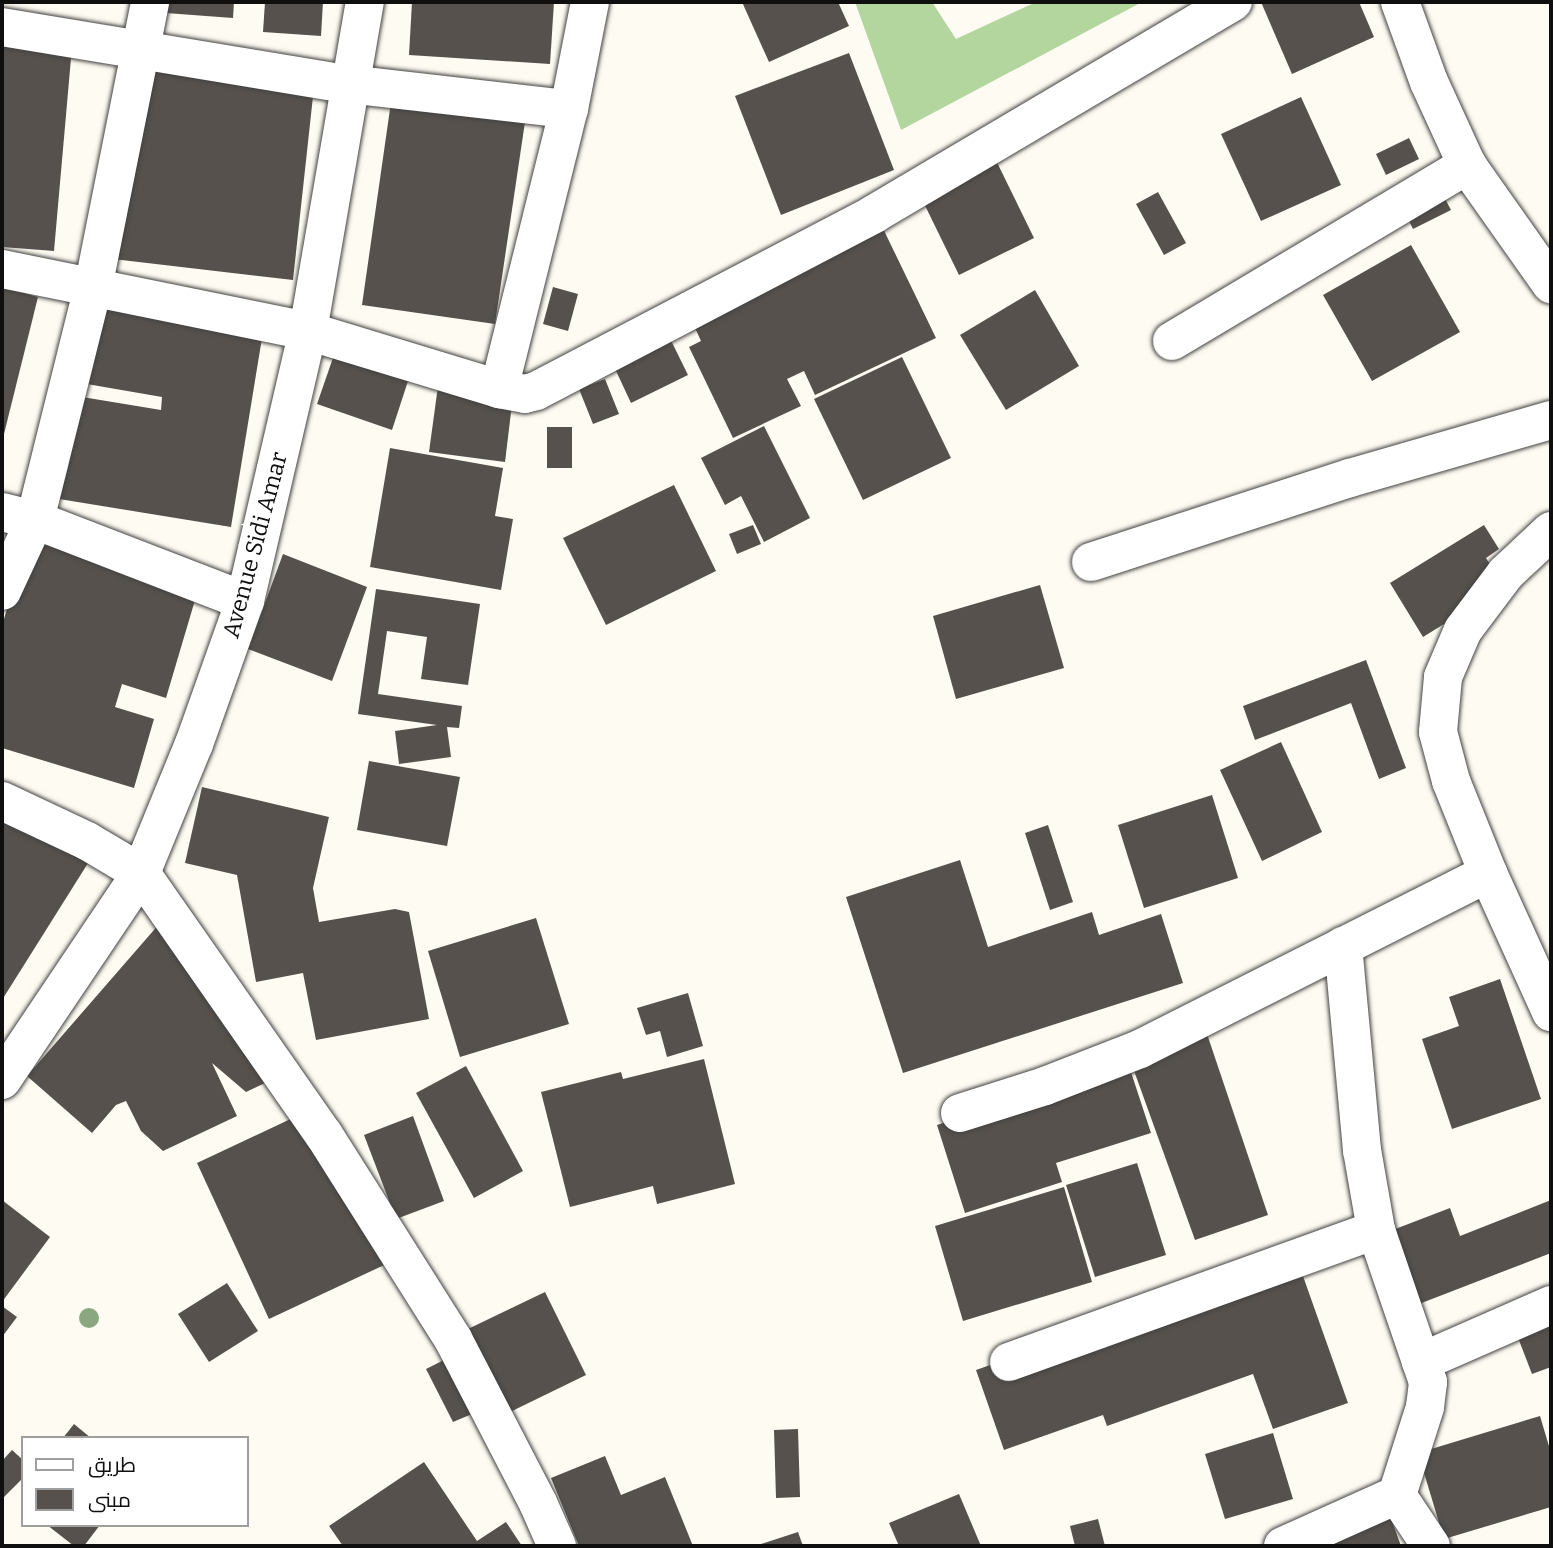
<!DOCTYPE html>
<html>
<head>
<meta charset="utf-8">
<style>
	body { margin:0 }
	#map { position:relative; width:1553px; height:1548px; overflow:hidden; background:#fefcf2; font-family:Bitter,Cairo,serif }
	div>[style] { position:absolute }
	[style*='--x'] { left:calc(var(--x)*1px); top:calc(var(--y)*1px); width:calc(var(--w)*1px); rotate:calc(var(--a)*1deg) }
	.forest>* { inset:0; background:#b3d59e }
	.building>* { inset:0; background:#56514c }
	.roads { filter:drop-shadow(0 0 2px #424242) drop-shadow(0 0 2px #424242) }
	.minor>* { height:38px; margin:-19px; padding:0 19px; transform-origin:19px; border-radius:19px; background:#fff }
	.trees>* { width:20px; height:20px; margin:-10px; border-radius:50%; background:#8aa781 }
	span { translate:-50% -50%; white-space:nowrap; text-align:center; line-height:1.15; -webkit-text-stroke:7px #fff; paint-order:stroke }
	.street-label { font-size:23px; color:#0f0f0f }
	.frame { position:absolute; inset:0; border:4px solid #0f0f0f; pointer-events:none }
	.legend { position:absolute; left:21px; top:1436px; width:228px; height:91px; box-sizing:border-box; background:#fff; border:2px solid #9f9f9f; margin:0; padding:9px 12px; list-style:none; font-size:21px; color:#0f0f0f }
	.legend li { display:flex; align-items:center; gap:14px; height:35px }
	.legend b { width:35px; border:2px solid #9f9f9f }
</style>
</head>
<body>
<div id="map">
	<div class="forest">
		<i style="clip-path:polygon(855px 2px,932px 2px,956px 39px,1036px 2px,1142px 2px,901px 130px)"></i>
	</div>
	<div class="building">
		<i style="clip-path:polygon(139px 2px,234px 2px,233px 18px,139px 11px)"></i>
		<i style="clip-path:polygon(265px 2px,323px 2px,321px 36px,263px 32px)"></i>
		<i style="clip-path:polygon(412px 2px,554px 2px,550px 64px,409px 55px)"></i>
		<i style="clip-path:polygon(742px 2px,838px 2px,849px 26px,769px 62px)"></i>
		<i style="clip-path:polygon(1261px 2px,1359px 2px,1374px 37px,1292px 74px)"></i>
		<i style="clip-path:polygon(2px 41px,72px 47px,54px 251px,2px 247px)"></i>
		<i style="clip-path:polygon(849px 53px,894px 170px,781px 215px,735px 96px)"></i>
		<i style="clip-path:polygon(135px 57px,315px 78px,293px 280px,113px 259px)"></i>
		<i style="clip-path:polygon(1301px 97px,1341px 185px,1261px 221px,1221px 134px)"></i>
		<i style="clip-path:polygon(391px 102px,525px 122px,495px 324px,362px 305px)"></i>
		<i style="clip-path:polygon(1409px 138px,1419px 159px,1386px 175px,1376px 154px)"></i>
		<i style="clip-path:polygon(987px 142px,1034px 238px,959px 275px,912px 179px)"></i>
		<i style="clip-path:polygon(1433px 176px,1451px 210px,1413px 229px,1396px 195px)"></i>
		<i style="clip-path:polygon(1158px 192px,1186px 243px,1164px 255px,1136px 204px)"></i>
		<i style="clip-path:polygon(875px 212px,936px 338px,815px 395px,804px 371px,787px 379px,801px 406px,733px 438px,689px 347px,701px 341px,684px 304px)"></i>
		<i style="clip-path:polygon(1411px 245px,1460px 332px,1372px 381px,1323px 295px)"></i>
		<i style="clip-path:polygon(2px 287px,38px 297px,3px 438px,2px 438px)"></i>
		<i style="clip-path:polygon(553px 287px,578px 294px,568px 331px,543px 324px)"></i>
		<i style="clip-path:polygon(1035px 290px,1079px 366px,1006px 410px,960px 335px)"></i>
		<i style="clip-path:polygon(94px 304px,263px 332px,231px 527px,53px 498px,70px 395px,161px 410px,162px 397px,81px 383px)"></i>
		<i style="clip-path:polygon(659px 316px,688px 375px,631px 403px,603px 343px)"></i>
		<i style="clip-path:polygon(335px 352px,409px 378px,392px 430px,317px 404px)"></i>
		<i style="clip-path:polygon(902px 357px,951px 458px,863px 500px,814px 399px)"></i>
		<i style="clip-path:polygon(605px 379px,619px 414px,593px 424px,579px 389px)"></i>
		<i style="clip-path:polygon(438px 386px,513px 396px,505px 462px,429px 452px)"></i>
		<i style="clip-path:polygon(764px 426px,810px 518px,764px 542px,741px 496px,725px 505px,701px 458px)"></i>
		<i style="clip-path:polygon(547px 427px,572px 427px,572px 468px,547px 468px)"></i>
		<i style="clip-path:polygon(390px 448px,503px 468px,495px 516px,513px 519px,501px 590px,370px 567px)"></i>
		<i style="clip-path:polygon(674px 485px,716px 571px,606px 625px,563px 538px)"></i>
		<i style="clip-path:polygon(753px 525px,761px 544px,737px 554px,729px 534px)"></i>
		<i style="clip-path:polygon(1484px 525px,1499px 549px,1486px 558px,1504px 587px,1423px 637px,1390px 583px)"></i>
		<i style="clip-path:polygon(27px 539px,198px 590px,166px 698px,122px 684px,115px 707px,154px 719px,134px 788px,2px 748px,2px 626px)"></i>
		<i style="clip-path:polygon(283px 554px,367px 587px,332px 681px,248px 649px)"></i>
		<i style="clip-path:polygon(1040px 585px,1064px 668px,956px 699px,933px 616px)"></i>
		<i style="clip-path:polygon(376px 589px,480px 604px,468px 685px,421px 679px,427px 637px,387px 631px,378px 694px,462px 706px,459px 728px,447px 727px,451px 757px,399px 764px,395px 731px,437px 725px,358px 714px)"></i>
		<i style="clip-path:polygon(1366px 660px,1406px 768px,1379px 779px,1351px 703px,1255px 740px,1243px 706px)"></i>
		<i style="clip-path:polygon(1281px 742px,1322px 832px,1262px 861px,1220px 770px)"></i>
		<i style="clip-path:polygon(369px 761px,460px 777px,447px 846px,357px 830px)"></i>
		<i style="clip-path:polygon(202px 787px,329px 817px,313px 888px,319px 922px,395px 909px,409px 912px,429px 1019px,316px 1040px,303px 973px,256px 982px,237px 875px,185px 863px)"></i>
		<i style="clip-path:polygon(2px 793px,95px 852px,2px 1000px)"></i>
		<i style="clip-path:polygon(1212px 795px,1238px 878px,1144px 908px,1118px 825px)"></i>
		<i style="clip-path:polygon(1048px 825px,1073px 902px,1050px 910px,1025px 833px)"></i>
		<i style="clip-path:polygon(960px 860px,988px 947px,1092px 912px,1099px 935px,1161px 914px,1183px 983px,903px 1073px,846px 897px)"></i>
		<i style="clip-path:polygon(180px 900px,265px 1083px,246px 1092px,212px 1063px,237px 1116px,163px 1151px,141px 1131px,126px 1101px,116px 1105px,92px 1133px,27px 1076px)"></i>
		<i style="clip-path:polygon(536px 918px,569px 1024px,460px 1057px,428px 951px)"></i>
		<i style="clip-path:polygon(1500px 979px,1541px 1099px,1452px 1129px,1422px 1039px,1459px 1026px,1449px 997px)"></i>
		<i style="clip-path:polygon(688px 993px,703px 1046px,667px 1057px,660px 1031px,646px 1035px,637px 1008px)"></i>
		<i style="clip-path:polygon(1205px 1028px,1268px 1215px,1195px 1240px,1128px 1054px)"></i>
		<i style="clip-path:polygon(704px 1059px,735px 1184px,657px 1204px,653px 1186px,570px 1207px,541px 1092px,621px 1072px,623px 1079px)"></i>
		<i style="clip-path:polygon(1128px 1063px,1151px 1133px,1056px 1163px,1062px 1182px,965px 1213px,937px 1125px)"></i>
		<i style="clip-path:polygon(466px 1066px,523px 1171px,474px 1198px,416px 1093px)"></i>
		<i style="clip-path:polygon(316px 1107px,397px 1259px,269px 1319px,197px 1163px)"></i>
		<i style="clip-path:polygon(413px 1116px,444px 1201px,396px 1219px,364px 1135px)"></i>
		<i style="clip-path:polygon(1137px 1163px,1166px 1255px,1095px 1277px,1066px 1185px)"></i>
		<i style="clip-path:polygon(1064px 1187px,1092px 1282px,963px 1321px,935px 1226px)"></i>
		<i style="clip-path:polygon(2px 1200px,50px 1237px,2px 1302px)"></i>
		<i style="clip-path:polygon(1551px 1200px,1551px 1253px,1419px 1304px,1390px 1231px,1450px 1208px,1460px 1236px)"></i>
		<i style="clip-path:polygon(1298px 1262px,1348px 1403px,1273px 1429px,1253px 1374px,1107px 1426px,1103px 1415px,1004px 1450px,976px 1370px,1222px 1283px)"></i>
		<i style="clip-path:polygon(227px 1283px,258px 1331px,209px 1362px,178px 1314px)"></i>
		<i style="clip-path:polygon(545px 1292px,586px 1375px,508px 1413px,468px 1329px)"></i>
		<i style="clip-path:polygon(2px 1306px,17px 1317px,2px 1337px)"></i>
		<i style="clip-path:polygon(1551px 1307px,1551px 1367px,1532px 1374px,1512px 1322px)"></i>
		<i style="clip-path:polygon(444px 1360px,472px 1414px,453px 1422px,426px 1369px)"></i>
		<i style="clip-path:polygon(1540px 1416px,1551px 1453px,1551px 1507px,1444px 1539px,1418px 1453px)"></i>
		<i style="clip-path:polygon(74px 1424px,91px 1438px,63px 1438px)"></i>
		<i style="clip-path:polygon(798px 1429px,800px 1497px,776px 1498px,774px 1430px)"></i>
		<i style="clip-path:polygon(1273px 1433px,1293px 1499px,1225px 1519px,1205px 1454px)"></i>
		<i style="clip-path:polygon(12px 1450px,23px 1460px,23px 1478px,4px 1497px,2px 1461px)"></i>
		<i style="clip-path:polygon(605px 1456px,621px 1495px,665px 1477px,693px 1546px,579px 1546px,551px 1478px)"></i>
		<i style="clip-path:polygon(424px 1462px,477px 1541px,506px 1522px,522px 1546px,343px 1546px,329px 1526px)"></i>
		<i style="clip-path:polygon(959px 1494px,981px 1546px,899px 1546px,889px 1523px)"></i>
		<i style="clip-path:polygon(1388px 1510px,1401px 1546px,1289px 1546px)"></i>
		<i style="clip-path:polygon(1098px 1519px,1105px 1546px,1075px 1546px,1070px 1526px)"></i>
		<i style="clip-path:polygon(47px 1525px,100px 1525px,84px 1546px,74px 1546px)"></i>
		<i style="clip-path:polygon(798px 1532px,803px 1546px,755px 1546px)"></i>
	</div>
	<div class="roads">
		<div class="minor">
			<i style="--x:1400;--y:2;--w:85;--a:70.1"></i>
			<i style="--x:1429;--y:82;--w:91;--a:65.4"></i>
			<i style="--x:1467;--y:165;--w:146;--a:54.8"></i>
			<i style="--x:2;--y:27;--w:351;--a:9.4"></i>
			<i style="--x:348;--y:84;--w:222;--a:6.5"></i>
			<i style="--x:2;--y:269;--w:312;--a:11.5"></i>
			<i style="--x:308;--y:331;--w:200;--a:16.9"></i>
			<i style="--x:499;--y:389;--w:26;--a:11"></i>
			<i style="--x:525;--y:394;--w:11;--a:-15"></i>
			<i style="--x:536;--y:391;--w:382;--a:-27.6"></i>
			<i style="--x:874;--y:214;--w:417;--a:-30.6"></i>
			<i style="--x:1172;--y:341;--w:344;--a:-30.8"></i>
			<i style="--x:499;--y:389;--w:289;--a:-76"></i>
			<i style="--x:569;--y:109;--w:109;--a:-78.9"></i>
			<i style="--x:2;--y:512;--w:34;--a:14"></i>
			<i style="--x:35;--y:520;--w:225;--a:21.1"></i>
			<i style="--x:1551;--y:531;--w:62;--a:137"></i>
			<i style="--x:1506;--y:573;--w:71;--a:127"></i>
			<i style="--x:1463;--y:630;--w:51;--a:113.1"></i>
			<i style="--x:1443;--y:677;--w:55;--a:95.2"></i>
			<i style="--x:1438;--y:732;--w:51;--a:75.1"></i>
			<i style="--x:1451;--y:781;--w:99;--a:68.1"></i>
			<i style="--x:1488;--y:873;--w:153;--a:65.6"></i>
			<i style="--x:1091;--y:562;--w:272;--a:-18"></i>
			<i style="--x:1350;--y:478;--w:209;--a:-16.1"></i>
			<i style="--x:2;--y:591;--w:78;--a:-65.1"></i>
			<i style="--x:35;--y:520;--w:239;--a:-76"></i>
			<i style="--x:93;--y:288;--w:292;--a:-78.7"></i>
			<i style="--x:2;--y:801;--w:94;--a:25.2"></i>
			<i style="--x:87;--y:841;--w:63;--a:30.7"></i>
			<i style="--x:141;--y:873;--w:320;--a:55.1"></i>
			<i style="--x:324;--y:1135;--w:241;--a:57.7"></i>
			<i style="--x:453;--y:1339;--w:185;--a:62.6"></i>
			<i style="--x:538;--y:1503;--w:47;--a:66.2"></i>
			<i style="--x:2;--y:1080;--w:249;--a:-56.1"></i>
			<i style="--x:141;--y:873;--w:139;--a:-67.7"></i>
			<i style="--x:194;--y:744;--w:152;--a:-70.4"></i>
			<i style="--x:245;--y:601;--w:277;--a:-76.9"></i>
			<i style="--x:308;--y:331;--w:334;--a:-80.2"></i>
			<i style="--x:960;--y:1113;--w:89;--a:-17.6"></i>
			<i style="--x:1045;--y:1086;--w:102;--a:-21.3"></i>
			<i style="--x:1140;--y:1049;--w:390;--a:-26.8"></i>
			<i style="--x:1009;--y:1362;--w:390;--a:-19.8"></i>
			<i style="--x:1421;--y:1362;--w:142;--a:-23.7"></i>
			<i style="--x:1397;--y:1495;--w:61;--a:56.3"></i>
			<i style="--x:1283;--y:1546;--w:125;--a:-24.1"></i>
			<i style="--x:1397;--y:1495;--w:92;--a:-72.3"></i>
			<i style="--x:1425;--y:1407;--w:25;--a:-83"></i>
			<i style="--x:1428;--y:1382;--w:161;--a:-108.9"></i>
			<i style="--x:1376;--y:1230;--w:81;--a:-99.9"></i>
			<i style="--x:1362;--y:1150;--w:205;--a:-95.3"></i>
		</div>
	</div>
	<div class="trees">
		<i style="left:89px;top:1318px"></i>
	</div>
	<div class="street-label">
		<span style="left:255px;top:545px;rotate:-75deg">Avenue Sidi Amar</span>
	</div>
	<div class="frame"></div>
	<ul class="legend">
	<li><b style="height:9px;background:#fff"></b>طريق</li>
	<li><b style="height:19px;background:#56514c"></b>مبنى</li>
	</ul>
</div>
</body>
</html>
